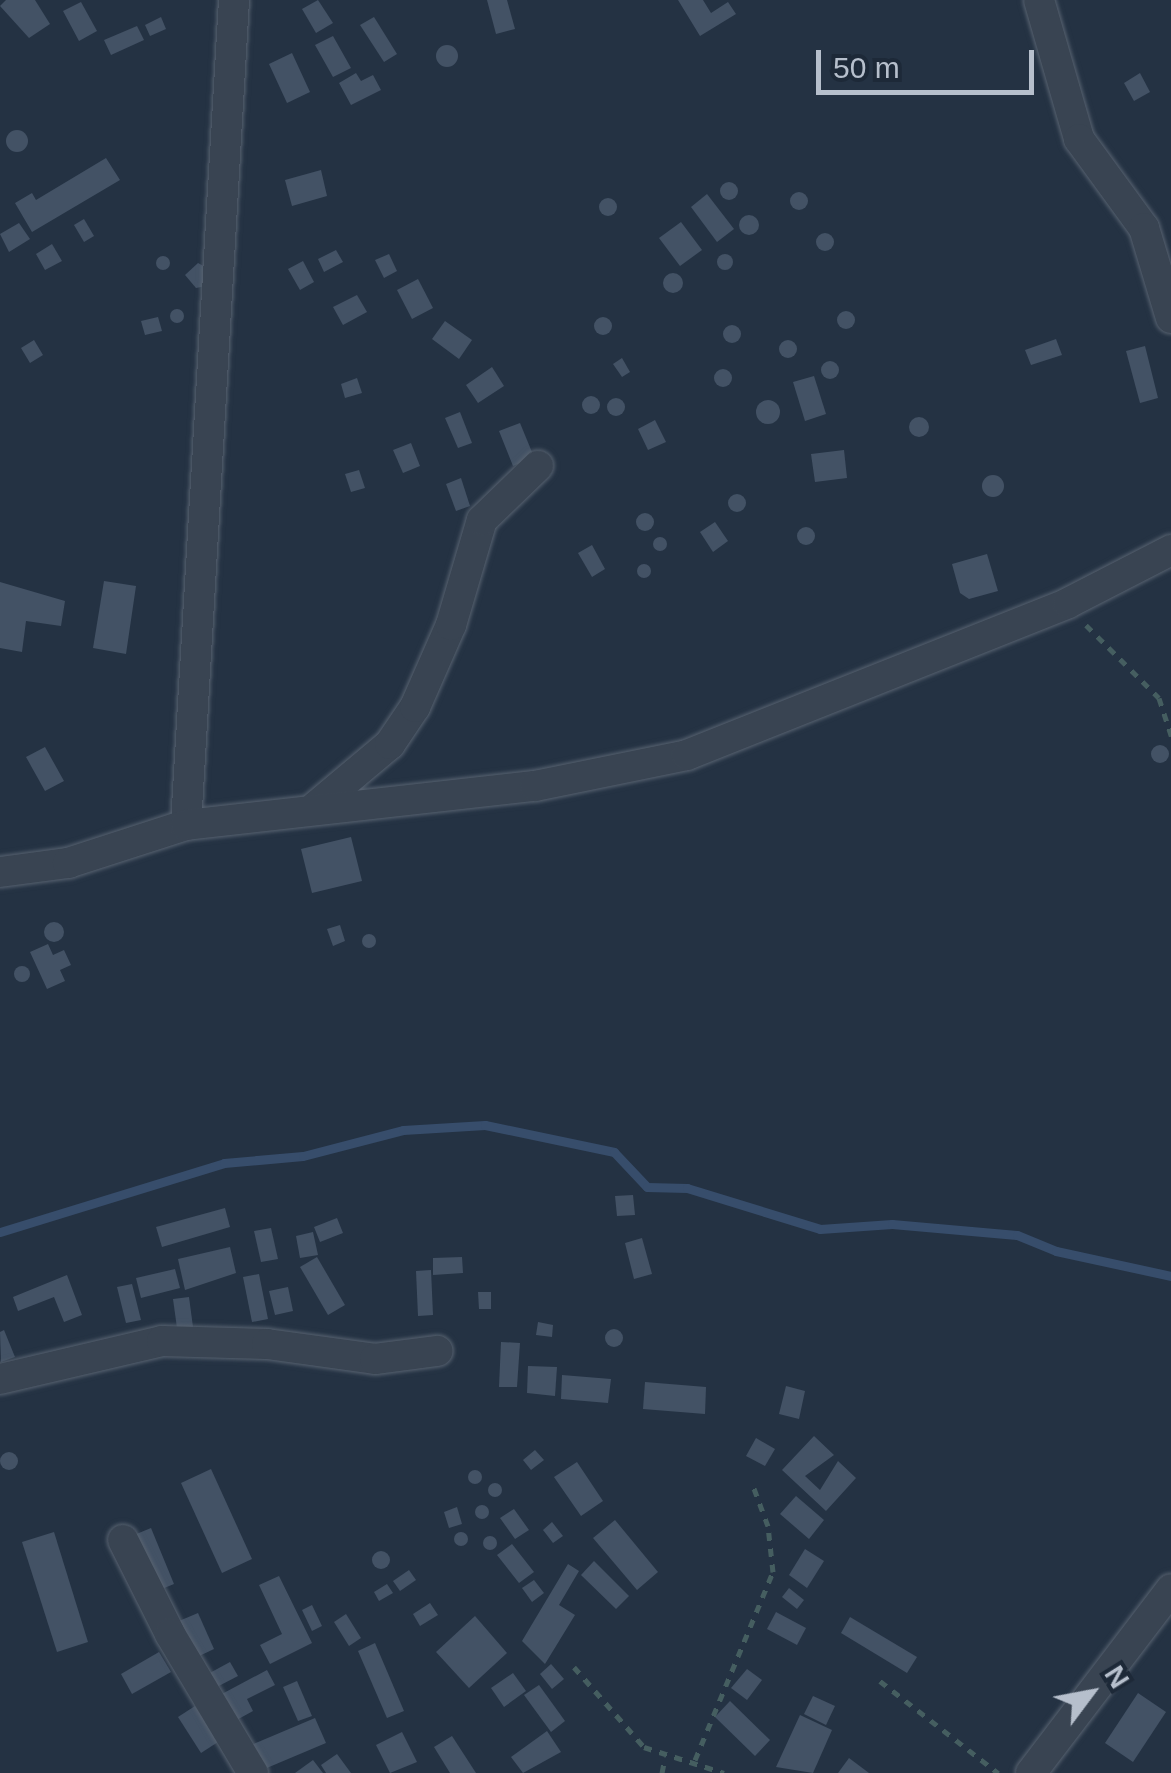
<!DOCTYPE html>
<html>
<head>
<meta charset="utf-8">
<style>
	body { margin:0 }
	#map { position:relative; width:1171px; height:1773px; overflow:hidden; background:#243243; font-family:Arial,sans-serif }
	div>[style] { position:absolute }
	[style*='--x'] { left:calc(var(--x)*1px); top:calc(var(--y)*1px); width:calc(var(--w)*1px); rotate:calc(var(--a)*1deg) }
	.stream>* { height:9px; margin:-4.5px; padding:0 4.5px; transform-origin:4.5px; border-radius:4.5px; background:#374d6b }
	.building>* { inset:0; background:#435265 }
	.round { border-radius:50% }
	.path>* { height:5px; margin-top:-2.5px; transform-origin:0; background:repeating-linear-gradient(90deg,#455e60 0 8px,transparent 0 16px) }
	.roads { filter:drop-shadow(0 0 2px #576270) drop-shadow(0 0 2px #576270) }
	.street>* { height:30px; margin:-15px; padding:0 15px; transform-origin:15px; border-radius:15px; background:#394452 }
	span { translate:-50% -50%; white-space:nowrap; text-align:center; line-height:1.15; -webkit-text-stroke:10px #1d2938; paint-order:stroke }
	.north { position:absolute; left:1041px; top:1643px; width:100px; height:100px; -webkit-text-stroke:8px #1d2938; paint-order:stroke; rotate:58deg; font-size:28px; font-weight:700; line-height:40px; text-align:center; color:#b6bfcc }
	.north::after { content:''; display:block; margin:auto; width:35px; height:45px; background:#b6bfcc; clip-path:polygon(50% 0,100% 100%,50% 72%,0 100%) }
	.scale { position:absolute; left:816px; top:50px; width:218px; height:45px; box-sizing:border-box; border:5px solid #b6bfcc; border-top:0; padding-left:12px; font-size:30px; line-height:35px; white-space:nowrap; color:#b6bfcc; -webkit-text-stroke:8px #1d2938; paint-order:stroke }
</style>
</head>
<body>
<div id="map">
	<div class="stream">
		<i style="--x:0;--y:1232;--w:234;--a:-17.1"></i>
		<i style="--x:224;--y:1163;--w:79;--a:-5.1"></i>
		<i style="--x:303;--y:1156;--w:103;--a:-14.6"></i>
		<i style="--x:403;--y:1130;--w:82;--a:-3.5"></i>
		<i style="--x:485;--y:1125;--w:132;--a:11.8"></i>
		<i style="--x:614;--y:1152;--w:48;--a:46.7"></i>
		<i style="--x:647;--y:1187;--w:40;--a:1.4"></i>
		<i style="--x:687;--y:1188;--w:139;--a:17.1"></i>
		<i style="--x:820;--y:1229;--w:72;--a:-4"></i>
		<i style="--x:892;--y:1224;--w:125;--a:5"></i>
		<i style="--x:1017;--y:1235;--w:42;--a:22.3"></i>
		<i style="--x:1056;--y:1251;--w:118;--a:12.3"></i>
	</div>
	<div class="building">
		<i style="clip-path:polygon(6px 0,35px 0,50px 24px,29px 38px,0 6px)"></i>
		<i style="clip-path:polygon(318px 0,333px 23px,316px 33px,302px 9px)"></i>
		<i style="clip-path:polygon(487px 0,507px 0,515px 29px,496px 34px)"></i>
		<i style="clip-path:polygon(678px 0,703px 0,711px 13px,728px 2px,736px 14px,700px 36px)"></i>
		<i style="clip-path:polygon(81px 2px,97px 31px,79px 41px,63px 11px)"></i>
		<i style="clip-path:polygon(161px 17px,166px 29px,150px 36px,145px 25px)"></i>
		<i style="clip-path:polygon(374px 17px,397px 54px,384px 62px,360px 25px)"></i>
		<i style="clip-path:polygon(137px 26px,144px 40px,111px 55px,104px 40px)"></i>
		<i style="clip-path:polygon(333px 36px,351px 68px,333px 77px,315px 45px)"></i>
		<i class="round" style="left:436px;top:45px;width:22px;height:22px"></i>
		<i style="clip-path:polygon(292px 53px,310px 92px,287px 103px,269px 64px)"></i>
		<i style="clip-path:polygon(356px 73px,361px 81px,373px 75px,381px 90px,351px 105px,339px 83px)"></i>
		<i style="clip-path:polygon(1140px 73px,1150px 92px,1134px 101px,1124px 83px)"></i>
		<i class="round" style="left:6px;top:130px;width:22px;height:22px"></i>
		<i style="clip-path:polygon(106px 158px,120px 180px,32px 232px,15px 203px,32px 193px,36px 200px)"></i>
		<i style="clip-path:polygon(321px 170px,327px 196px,292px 206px,285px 180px)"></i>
		<i class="round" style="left:720px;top:182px;width:18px;height:18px"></i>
		<i class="round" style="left:790px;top:192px;width:18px;height:18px"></i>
		<i style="clip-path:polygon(707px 194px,734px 229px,717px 242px,691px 207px)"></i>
		<i class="round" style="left:599px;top:198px;width:18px;height:18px"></i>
		<i class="round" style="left:739px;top:215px;width:20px;height:20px"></i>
		<i style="clip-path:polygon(84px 219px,94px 236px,84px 242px,74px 225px)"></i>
		<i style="clip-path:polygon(681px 222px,702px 250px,680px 266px,659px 238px)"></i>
		<i style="clip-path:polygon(19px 223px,30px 239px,9px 252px,0 234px)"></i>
		<i class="round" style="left:816px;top:233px;width:18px;height:18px"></i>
		<i style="clip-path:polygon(52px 244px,62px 261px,45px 270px,36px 254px)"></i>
		<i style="clip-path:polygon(336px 250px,343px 262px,324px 272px,318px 259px)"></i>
		<i class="round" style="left:717px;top:254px;width:16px;height:16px"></i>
		<i style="clip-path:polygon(389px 254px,397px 271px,384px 278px,375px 260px)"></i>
		<i class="round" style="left:156px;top:256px;width:14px;height:14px"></i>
		<i style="clip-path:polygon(303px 261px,314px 282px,300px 290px,288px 269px)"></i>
		<i style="clip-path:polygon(198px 263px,207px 268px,206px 286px,196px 288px,185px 275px)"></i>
		<i class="round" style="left:663px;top:273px;width:20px;height:20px"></i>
		<i style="clip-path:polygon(418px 279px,433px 308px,412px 319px,397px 290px)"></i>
		<i style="clip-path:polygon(357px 295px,367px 312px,343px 325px,333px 307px)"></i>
		<i class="round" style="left:170px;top:309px;width:14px;height:14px"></i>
		<i class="round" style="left:837px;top:311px;width:18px;height:18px"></i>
		<i style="clip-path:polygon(158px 317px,162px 331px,145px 335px,141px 321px)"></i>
		<i class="round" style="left:594px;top:317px;width:18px;height:18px"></i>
		<i style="clip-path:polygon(445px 321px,472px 340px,459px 359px,432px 339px)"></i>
		<i class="round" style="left:723px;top:325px;width:18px;height:18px"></i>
		<i style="clip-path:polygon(1056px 339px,1062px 355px,1031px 365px,1025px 350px)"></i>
		<i style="clip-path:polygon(34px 340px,43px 355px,30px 363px,21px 348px)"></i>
		<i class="round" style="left:779px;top:340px;width:18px;height:18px"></i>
		<i style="clip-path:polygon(1145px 346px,1158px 398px,1140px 403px,1126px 351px)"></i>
		<i style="clip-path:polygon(622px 358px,630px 372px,622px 377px,613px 364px)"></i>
		<i class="round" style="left:821px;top:361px;width:18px;height:18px"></i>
		<i style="clip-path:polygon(492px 367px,504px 386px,478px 403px,466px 385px)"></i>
		<i class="round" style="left:714px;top:369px;width:18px;height:18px"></i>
		<i style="clip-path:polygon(814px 376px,826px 414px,805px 421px,793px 382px)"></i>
		<i style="clip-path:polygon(357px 378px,362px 393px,345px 398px,341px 384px)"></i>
		<i class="round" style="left:582px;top:396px;width:18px;height:18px"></i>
		<i class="round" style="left:607px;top:398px;width:18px;height:18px"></i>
		<i class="round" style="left:756px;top:400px;width:24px;height:24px"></i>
		<i style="clip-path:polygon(460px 412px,472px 443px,458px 448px,445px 418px)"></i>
		<i class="round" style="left:909px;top:417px;width:20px;height:20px"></i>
		<i style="clip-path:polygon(655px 420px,666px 442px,648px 450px,638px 429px)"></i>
		<i style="clip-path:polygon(520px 423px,534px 457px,513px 466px,499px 431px)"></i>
		<i style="clip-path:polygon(411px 443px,420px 466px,403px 473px,393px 450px)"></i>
		<i style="clip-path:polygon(844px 450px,847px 478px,815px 482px,811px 454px)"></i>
		<i style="clip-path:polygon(359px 470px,365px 488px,351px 492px,345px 474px)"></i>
		<i class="round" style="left:982px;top:475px;width:22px;height:22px"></i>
		<i style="clip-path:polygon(461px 478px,470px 506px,456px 511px,446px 484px)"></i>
		<i class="round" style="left:728px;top:494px;width:18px;height:18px"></i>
		<i class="round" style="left:636px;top:513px;width:18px;height:18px"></i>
		<i style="clip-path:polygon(715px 522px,728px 541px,713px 552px,700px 532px)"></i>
		<i class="round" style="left:797px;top:527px;width:18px;height:18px"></i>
		<i class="round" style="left:653px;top:537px;width:14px;height:14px"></i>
		<i style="clip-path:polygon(592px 545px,605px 569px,592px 577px,578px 553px)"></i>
		<i style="clip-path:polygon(987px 554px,998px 591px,969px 599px,960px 593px,952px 564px)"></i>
		<i class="round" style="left:637px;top:564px;width:14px;height:14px"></i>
		<i style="clip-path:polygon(104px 581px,136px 586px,126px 654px,93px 648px)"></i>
		<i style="clip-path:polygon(0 582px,65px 601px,61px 626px,26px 621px,22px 652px,0 648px)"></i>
		<i class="round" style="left:1151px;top:745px;width:18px;height:18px"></i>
		<i style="clip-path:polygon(45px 747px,64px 781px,45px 791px,26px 757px)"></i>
		<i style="clip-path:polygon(351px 837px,362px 881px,312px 893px,301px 849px)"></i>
		<i class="round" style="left:44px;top:922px;width:20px;height:20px"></i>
		<i style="clip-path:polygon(340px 925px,345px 941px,333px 946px,327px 929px)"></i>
		<i class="round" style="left:362px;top:934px;width:14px;height:14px"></i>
		<i style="clip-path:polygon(48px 944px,53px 955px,64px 950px,71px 965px,60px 970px,65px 981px,47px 989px,30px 952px)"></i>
		<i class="round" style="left:14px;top:966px;width:16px;height:16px"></i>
		<i style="clip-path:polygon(633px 1195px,635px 1215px,617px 1216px,615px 1196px)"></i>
		<i style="clip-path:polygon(225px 1208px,230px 1227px,162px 1247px,156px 1227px)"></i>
		<i style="clip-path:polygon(337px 1218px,343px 1233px,320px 1242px,314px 1227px)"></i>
		<i style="clip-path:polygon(271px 1228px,278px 1259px,261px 1262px,254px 1231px)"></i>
		<i style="clip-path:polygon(313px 1232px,318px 1255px,300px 1258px,296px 1236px)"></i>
		<i style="clip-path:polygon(642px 1238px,652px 1274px,634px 1279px,625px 1243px)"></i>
		<i style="clip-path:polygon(230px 1247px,236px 1273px,185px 1290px,178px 1259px)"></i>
		<i style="clip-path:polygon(317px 1257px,345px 1305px,328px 1315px,300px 1267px)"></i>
		<i style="clip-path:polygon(462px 1257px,463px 1273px,433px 1275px,433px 1258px)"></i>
		<i style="clip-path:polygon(175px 1269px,180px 1288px,141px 1298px,136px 1278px)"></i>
		<i style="clip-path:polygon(431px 1270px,433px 1315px,418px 1316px,416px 1271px)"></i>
		<i style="clip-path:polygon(259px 1274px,268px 1319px,252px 1322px,243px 1277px)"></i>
		<i style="clip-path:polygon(67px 1275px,82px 1315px,64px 1322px,54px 1297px,18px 1311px,13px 1297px)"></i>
		<i style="clip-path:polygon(132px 1284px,141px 1320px,126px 1323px,117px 1287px)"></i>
		<i style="clip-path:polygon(288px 1287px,293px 1311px,275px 1315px,269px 1291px)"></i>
		<i style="clip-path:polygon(478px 1292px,491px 1292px,491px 1309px,479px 1309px)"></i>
		<i style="clip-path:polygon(189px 1297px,193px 1327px,177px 1328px,173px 1299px)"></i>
		<i style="clip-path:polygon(538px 1322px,553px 1325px,552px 1337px,536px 1335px)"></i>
		<i class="round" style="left:605px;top:1329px;width:18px;height:18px"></i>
		<i style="clip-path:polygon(4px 1330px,15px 1357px,1px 1362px,0 1332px)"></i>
		<i style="clip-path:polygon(501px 1342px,520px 1343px,517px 1387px,499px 1387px)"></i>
		<i style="clip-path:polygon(528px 1366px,557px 1367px,555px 1396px,527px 1393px)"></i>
		<i style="clip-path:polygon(562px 1375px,611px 1379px,608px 1403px,561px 1399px)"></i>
		<i style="clip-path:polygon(645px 1382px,706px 1387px,705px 1414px,643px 1409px)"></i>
		<i style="clip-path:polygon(786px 1386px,805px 1391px,799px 1419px,779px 1414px)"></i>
		<i style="clip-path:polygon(814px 1436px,834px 1455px,805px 1476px,820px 1490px,838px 1461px,856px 1478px,826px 1511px,782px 1470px)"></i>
		<i style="clip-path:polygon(756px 1438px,775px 1449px,765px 1466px,746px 1456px)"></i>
		<i style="clip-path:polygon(535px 1450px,544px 1460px,531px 1470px,523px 1460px)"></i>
		<i class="round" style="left:0;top:1452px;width:18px;height:18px"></i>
		<i style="clip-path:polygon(577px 1462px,603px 1501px,581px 1516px,554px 1477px)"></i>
		<i style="clip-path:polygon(211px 1469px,252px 1559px,222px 1573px,181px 1483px)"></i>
		<i class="round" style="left:468px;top:1470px;width:14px;height:14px"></i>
		<i class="round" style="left:488px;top:1483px;width:14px;height:14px"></i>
		<i style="clip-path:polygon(796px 1496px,824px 1520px,809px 1539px,780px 1514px)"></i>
		<i class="round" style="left:475px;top:1505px;width:14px;height:14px"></i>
		<i style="clip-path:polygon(457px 1507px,462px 1524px,449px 1528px,444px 1512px)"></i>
		<i style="clip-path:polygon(514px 1509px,529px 1530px,515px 1539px,500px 1518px)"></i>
		<i style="clip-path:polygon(615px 1520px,658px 1572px,637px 1590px,593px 1538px)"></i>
		<i style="clip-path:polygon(552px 1522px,563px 1536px,553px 1543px,543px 1530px)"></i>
		<i style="clip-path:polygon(151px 1528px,174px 1584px,157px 1591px,134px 1535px)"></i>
		<i class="round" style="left:454px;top:1532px;width:14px;height:14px"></i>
		<i style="clip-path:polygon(54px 1532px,88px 1642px,57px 1652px,22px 1542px)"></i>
		<i class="round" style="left:483px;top:1536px;width:14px;height:14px"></i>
		<i style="clip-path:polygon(512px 1544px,534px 1572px,519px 1583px,497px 1555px)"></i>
		<i style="clip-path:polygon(805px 1549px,824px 1561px,807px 1588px,789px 1575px)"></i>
		<i class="round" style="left:372px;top:1551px;width:18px;height:18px"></i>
		<i style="clip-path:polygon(594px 1561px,629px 1596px,616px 1609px,581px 1575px)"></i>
		<i style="clip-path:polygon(568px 1564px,579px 1571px,559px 1605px,575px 1615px,545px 1664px,522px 1641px)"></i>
		<i style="clip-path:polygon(409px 1570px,416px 1580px,400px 1591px,393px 1581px)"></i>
		<i style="clip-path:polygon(279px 1576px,312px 1643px,270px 1664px,260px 1645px,282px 1634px,259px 1585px)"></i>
		<i style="clip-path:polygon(534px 1580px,544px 1593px,532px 1602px,522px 1588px)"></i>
		<i style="clip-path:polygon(387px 1584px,393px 1593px,379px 1601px,374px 1592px)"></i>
		<i style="clip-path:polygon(789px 1588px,804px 1600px,797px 1609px,782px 1597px)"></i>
		<i style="clip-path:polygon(430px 1603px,438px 1615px,420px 1626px,413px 1614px)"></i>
		<i style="clip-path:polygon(312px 1605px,322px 1626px,312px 1631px,302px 1610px)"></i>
		<i style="clip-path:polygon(776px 1612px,806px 1628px,797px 1645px,767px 1629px)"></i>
		<i style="clip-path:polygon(198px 1613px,214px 1649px,195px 1658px,179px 1621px)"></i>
		<i style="clip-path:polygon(346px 1614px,361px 1638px,349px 1646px,334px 1622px)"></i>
		<i style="clip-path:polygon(475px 1616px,507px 1653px,469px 1688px,436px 1652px)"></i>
		<i style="clip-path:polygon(850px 1617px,917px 1657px,907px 1673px,841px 1633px)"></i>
		<i style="clip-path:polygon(375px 1643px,404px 1711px,387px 1718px,358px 1651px)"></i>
		<i style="clip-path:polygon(159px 1652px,171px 1672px,132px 1694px,121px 1674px)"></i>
		<i style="clip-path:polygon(230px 1662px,238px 1676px,213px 1689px,206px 1675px)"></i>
		<i style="clip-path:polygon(551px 1664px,564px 1679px,552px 1689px,540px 1674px)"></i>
		<i style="clip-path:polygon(747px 1669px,762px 1680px,747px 1700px,731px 1688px)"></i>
		<i style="clip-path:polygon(267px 1670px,275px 1685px,247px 1699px,253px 1711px,233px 1722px,220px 1695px)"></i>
		<i style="clip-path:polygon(513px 1673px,526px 1691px,504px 1707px,491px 1688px)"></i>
		<i style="clip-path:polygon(297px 1681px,312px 1716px,298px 1721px,283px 1687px)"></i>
		<i style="clip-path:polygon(539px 1685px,565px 1721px,551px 1732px,524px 1695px)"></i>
		<i style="clip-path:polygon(1138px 1693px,1166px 1712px,1133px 1762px,1105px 1743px)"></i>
		<i style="clip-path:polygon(813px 1696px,835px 1706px,826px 1725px,804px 1714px)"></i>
		<i style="clip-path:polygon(730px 1701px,770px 1740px,755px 1756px,715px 1717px)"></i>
		<i style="clip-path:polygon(195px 1706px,218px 1742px,201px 1753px,178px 1717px)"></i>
		<i style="clip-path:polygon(800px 1715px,832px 1730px,813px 1773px,776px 1767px)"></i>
		<i style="clip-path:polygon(315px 1718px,326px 1743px,262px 1770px,251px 1745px)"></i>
		<i style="clip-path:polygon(547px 1731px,561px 1752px,523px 1773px,511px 1757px)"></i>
		<i style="clip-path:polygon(402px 1732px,417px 1762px,390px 1773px,376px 1745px)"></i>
		<i style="clip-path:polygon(452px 1736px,476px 1773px,450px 1773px,434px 1747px)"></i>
		<i style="clip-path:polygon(337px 1754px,351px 1773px,326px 1773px,321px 1765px)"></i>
		<i style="clip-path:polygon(849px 1758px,869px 1773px,838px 1773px)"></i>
		<i style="clip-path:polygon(313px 1760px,323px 1773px,295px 1773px)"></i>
	</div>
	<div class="path">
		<i style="--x:1086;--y:625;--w:103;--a:45"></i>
		<i style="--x:1159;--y:698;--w:40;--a:72"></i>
		<i style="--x:574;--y:1667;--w:106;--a:48.8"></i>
		<i style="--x:644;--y:1747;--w:84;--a:18"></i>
		<i style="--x:880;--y:1681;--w:150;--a:37.9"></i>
		<i style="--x:695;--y:1760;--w:204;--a:-67.5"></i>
		<i style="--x:773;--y:1572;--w:46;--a:-96.2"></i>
		<i style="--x:768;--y:1526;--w:46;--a:-110.4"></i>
		<i style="--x:662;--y:1773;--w:16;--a:-79"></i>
	</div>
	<div class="roads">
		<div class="street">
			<i style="--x:1039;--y:0;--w:145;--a:73.9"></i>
			<i style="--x:1079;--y:139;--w:110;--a:53.9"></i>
			<i style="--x:1144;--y:228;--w:94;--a:73.3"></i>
			<i style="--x:315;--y:807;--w:98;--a:-40"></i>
			<i style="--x:390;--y:744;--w:45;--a:-56"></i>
			<i style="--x:415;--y:707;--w:90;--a:-66.3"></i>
			<i style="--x:451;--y:625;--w:109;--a:-73.6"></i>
			<i style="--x:482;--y:520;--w:78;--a:-44"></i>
			<i style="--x:186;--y:825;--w:826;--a:-86.67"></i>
			<i style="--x:0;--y:872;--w:69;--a:-7.5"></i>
			<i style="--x:68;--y:863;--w:124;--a:-17.9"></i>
			<i style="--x:186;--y:825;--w:351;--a:-6.4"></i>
			<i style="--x:535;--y:786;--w:155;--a:-11.5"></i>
			<i style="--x:687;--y:755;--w:410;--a:-21.7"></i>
			<i style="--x:1068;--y:603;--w:116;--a:-27.2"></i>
			<i style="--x:0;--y:1379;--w:166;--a:-13.2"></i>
			<i style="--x:162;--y:1341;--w:105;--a:1.6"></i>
			<i style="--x:267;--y:1344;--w:109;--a:7.9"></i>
			<i style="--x:375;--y:1359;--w:63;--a:-7.4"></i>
			<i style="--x:123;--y:1540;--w:105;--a:63.4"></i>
			<i style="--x:170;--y:1634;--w:162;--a:59.2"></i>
			<i style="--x:1031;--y:1773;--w:231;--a:-52.7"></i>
		</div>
	</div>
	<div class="north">N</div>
	<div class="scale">50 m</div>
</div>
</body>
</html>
